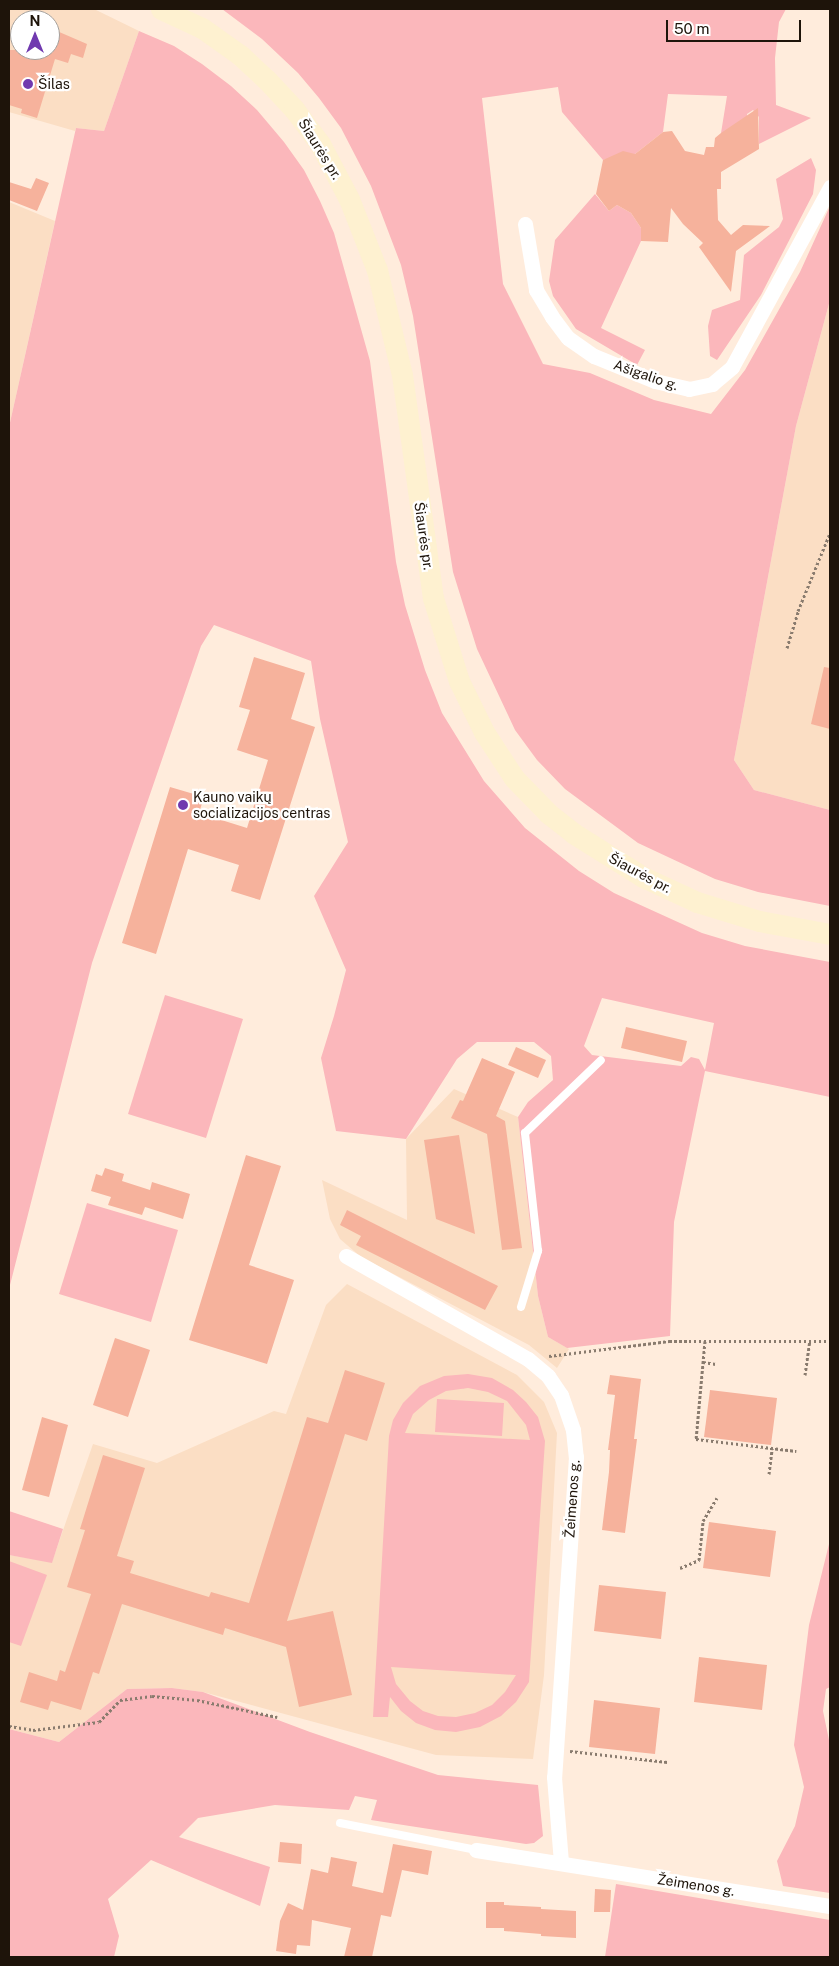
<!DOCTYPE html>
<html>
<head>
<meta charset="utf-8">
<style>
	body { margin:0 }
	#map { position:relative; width:839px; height:1966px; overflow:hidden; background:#ffecdc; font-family:"Public Sans",sans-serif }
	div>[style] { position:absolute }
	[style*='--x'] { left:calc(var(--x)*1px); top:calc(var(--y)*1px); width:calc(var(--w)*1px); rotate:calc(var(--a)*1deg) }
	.built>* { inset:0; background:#fbdec4 }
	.green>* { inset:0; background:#fbb7bb }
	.building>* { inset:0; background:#f6b29c }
	.path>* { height:3px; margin-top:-1.5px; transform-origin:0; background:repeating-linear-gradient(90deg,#897b6e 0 2.5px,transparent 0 5px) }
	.lane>* { height:8px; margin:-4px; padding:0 4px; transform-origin:4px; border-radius:4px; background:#fff }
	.street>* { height:15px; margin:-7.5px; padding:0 7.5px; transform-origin:7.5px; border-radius:7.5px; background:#fff }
	.secondary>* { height:21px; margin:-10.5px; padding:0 10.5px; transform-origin:10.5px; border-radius:10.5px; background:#fef1d0 }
	.dots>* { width:14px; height:14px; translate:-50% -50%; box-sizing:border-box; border:2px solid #fff; border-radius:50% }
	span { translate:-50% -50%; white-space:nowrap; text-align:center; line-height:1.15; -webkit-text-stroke:4.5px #fff; paint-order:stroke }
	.poi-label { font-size:14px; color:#1e140a }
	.left { translate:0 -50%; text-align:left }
	.street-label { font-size:14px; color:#1e140a }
	.frame { position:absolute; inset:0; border:10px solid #1e140a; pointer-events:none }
	.north { position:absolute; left:10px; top:10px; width:50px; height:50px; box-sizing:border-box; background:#fff; border:1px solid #a5a19d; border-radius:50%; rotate:0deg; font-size:14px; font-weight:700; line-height:20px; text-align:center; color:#1e140a }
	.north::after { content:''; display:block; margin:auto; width:18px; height:22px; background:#7039af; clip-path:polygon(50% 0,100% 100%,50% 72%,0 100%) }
	.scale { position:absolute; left:666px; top:20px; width:135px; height:22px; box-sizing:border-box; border:2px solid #1e140a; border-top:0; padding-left:6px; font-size:15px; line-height:18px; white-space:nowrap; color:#1e140a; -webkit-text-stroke:4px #fff; paint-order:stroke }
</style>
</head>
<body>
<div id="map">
	<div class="built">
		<i style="clip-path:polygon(evenodd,9px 9px,94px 9px,139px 31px,104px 131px,76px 128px,75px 131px,9px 112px,9px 9px,20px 20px,50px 20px,50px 50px,20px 50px,20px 20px)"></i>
		<i style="clip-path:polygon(9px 202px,55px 221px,9px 427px)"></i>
		<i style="clip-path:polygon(830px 300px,830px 810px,754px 790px,734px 760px,796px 426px)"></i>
		<i style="clip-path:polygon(454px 1089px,518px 1117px,538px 1296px,548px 1337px,569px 1349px,557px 1368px,529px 1345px,361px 1257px,340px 1239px,330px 1219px,322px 1180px,407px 1220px,406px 1139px)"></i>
		<i style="clip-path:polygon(347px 1284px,517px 1375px,544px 1402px,557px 1433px,544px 1675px,533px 1759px,436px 1755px,203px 1692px,172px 1688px,127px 1689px,59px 1742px,9px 1729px,9px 1555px,52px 1562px,93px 1444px,157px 1463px,274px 1411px,286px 1414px,326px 1305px)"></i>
	</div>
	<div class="green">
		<i style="clip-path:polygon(222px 9px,786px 9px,779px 22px,775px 58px,776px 105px,811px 118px,759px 144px,759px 117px,753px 110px,747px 114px,747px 133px,721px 133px,727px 96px,668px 94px,663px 132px,635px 154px,603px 160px,562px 112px,558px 87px,482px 98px,503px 284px,543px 364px,590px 373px,654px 400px,711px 414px,745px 370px,800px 272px,830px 206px,830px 300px,796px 426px,734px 760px,754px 790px,830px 810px,830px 906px,758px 892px,715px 879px,638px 843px,565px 789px,537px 760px,515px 730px,477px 649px,453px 572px,413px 316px,401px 265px,371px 186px,341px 128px,319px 98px,298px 73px,262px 39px)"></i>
		<i style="clip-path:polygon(evenodd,139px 31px,174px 46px,202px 64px,231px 86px,257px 110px,284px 142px,304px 170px,320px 201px,334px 233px,370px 361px,396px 562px,405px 605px,425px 670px,442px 713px,484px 781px,525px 828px,579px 871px,614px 893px,702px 933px,745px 946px,830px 962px,830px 1097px,705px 1071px,674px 1222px,670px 1336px,567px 1348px,548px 1337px,538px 1296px,518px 1117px,528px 1102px,553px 1080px,551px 1056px,534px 1042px,477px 1042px,457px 1059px,406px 1139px,336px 1131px,321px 1058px,334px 1016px,346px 970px,314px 896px,348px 842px,320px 719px,311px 661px,214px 625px,201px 646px,92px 963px,9px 1289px,9px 427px,76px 128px,104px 131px,139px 31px,602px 998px,714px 1023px,705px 1070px,699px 1059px,691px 1057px,681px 1066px,592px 1055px,584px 1046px,602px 998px)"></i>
		<i style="clip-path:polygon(811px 158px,816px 170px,813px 194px,761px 295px,717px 360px,710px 356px,708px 326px,712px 310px,740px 300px,744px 255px,779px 227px,783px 219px,776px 179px)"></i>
		<i style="clip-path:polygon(595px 194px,609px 211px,617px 205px,631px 213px,641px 228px,641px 241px,601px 328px,645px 350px,637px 365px,576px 329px,553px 296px,549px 281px,555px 240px)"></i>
		<i style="clip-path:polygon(165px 995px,243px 1019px,206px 1138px,128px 1114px)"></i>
		<i style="clip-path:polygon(87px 1203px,178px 1230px,151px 1322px,59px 1294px)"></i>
		<i style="clip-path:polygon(evenodd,468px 1374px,492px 1378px,513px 1390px,526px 1402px,538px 1417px,545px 1441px,529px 1682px,516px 1702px,501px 1716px,480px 1727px,456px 1732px,435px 1730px,416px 1723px,401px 1711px,390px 1697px,388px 1717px,373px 1717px,389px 1436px,393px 1420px,403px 1403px,420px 1386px,444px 1376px,468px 1374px,468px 1388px,488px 1392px,507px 1401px,526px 1425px,530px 1440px,405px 1433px,413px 1414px,429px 1400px,446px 1391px,468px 1388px,468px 1374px,391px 1667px,515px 1675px,516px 1675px,505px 1692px,492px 1705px,475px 1713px,456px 1717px,438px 1716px,423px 1711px,410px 1701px,396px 1684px,391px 1667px)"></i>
		<i style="clip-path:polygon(437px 1399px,504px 1403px,502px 1436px,435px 1432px)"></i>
		<i style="clip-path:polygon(9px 1511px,63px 1529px,52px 1563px,9px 1555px)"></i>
		<i style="clip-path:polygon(830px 1540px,830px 1687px,826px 1689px,823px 1711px,830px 1745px,830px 1893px,783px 1886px,777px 1861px,795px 1826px,804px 1787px,794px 1745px,809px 1625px)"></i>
		<i style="clip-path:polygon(9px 1561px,47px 1575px,21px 1646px,9px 1642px)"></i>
		<i style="clip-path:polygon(172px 1688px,203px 1692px,310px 1732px,438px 1775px,538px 1785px,543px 1836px,534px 1843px,526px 1844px,371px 1820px,377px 1800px,355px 1796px,349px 1810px,275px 1805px,198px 1818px,179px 1837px,270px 1867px,260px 1906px,151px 1860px,108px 1899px,119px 1936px,114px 1957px,9px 1957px,9px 1729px,59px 1742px,127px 1689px)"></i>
		<i style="clip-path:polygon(616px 1884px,830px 1920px,830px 1957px,605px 1957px)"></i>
	</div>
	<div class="building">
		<i style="clip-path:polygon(50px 28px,87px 44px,83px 58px,71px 54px,68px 63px,55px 59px,37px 118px,21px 113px,22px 109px,9px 105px,9px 50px,50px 50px)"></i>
		<i style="clip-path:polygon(758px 108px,759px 149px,721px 172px,721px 189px,717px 189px,718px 220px,731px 235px,743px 225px,770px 226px,736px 251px,731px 292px,699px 247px,703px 243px,683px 224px,671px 208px,668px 242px,641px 241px,641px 228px,631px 213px,617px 205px,609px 211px,596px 194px,603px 160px,623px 151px,635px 154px,663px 132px,672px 131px,685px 151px,704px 155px,706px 147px,714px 147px,715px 138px,721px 133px)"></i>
		<i style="clip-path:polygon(36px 178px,49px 183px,37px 211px,9px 200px,9px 182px,31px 189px)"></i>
		<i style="clip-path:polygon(254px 657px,305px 673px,291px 719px,315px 727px,260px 900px,231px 891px,239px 865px,188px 849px,156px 954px,122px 943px,170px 787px,204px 797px,199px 813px,247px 828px,268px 760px,237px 750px,250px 710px,239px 707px)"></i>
		<i style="clip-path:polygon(824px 667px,830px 668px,830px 729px,811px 724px)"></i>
		<i style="clip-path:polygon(626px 1027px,687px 1041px,682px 1062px,621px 1048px)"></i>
		<i style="clip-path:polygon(516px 1047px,546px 1060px,538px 1078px,508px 1065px)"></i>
		<i style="clip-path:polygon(482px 1058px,515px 1072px,496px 1116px,505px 1121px,522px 1248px,502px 1250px,487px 1134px,451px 1118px,460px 1100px,463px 1101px)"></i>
		<i style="clip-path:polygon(459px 1135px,475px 1234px,436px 1219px,424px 1140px)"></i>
		<i style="clip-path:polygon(246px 1155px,281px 1166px,249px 1265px,294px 1280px,267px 1364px,189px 1340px)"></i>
		<i style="clip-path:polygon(105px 1168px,124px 1174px,122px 1181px,150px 1190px,152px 1182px,190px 1194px,183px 1219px,145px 1207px,142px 1215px,108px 1205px,111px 1197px,91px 1191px,96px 1174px,102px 1176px)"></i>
		<i style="clip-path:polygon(347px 1210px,498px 1286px,485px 1310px,356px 1245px,361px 1236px,340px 1225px)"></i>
		<i style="clip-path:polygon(115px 1338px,150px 1350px,128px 1417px,93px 1405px)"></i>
		<i style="clip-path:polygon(345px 1370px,385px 1383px,367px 1441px,345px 1434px,287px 1621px,333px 1611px,352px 1695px,299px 1707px,286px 1647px,225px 1628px,223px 1635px,122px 1604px,99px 1674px,93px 1672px,81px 1710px,51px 1701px,48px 1710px,20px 1702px,29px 1672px,57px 1681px,60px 1670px,65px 1672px,91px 1594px,67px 1587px,85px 1530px,80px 1529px,103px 1455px,145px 1468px,117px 1556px,134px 1561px,130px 1573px,209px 1597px,211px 1592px,249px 1603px,307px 1417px,328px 1423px)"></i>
		<i style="clip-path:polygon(610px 1375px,641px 1379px,634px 1439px,637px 1439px,625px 1533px,602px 1530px,609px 1472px,610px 1450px,608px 1450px,615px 1395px,607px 1394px)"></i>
		<i style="clip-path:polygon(710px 1390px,777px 1398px,771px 1445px,704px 1437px)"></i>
		<i style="clip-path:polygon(42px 1417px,68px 1425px,49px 1497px,22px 1490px)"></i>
		<i style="clip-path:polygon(709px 1522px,776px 1531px,770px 1577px,703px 1568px)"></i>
		<i style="clip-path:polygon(599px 1585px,666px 1592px,661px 1639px,594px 1631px)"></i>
		<i style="clip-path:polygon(699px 1657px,767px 1665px,762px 1710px,694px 1702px)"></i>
		<i style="clip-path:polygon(594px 1700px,660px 1708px,655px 1754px,589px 1747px)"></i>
		<i style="clip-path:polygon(280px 1842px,302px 1844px,301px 1864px,278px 1862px)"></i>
		<i style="clip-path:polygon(393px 1844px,432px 1851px,428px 1875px,402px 1870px,391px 1917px,381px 1915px,372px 1957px,344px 1957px,351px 1928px,312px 1920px,310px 1946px,297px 1945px,296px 1954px,276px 1951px,280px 1921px,288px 1903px,303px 1910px,311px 1869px,328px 1873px,331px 1857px,357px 1862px,352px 1886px,383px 1893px)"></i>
		<i style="clip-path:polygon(595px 1889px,611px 1890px,610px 1912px,594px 1912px)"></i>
		<i style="clip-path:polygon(486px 1902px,504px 1902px,504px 1905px,541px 1907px,541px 1909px,576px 1911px,576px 1938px,541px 1936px,541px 1934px,504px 1931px,504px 1928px,486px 1928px)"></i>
	</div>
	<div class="path">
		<i style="--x:787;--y:648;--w:39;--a:-73"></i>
		<i style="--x:798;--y:611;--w:84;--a:-67.7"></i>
		<i style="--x:705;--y:1341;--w:98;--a:95.2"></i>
		<i style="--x:696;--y:1439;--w:101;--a:6.8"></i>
		<i style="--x:549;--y:1356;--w:121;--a:-7.1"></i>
		<i style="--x:669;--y:1341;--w:161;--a:0"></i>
		<i style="--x:703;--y:1362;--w:13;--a:9"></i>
		<i style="--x:805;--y:1375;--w:34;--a:-82"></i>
		<i style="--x:769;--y:1474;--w:26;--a:-83"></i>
		<i style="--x:680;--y:1568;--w:21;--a:-23"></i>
		<i style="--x:699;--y:1560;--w:39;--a:-84"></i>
		<i style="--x:703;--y:1521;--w:27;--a:-59"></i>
		<i style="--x:9;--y:1726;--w:24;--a:9"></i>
		<i style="--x:33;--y:1730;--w:66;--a:-6.9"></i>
		<i style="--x:99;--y:1722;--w:30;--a:-46"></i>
		<i style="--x:120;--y:1700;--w:32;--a:-7"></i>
		<i style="--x:152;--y:1696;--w:45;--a:5.1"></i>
		<i style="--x:197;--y:1700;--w:82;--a:12"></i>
		<i style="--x:570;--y:1751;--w:98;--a:6.5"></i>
	</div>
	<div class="lane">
		<i style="--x:521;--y:1307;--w:59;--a:-73.1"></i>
		<i style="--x:538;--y:1251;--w:119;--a:-96.3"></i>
		<i style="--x:525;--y:1133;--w:105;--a:-43.8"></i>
		<i style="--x:340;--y:1823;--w:139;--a:11.2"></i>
	</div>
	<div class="street">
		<i style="--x:525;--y:224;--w:67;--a:80.5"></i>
		<i style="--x:536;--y:290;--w:31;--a:59"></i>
		<i style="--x:552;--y:317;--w:26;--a:53"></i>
		<i style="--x:568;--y:338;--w:32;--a:35"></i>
		<i style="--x:594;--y:356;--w:66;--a:22.3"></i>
		<i style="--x:655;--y:381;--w:35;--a:13"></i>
		<i style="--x:689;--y:389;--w:24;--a:-12"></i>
		<i style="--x:712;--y:384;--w:26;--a:-40"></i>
		<i style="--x:732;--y:367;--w:205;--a:-61.4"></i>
		<i style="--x:346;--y:1256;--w:209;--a:29.5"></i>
		<i style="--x:528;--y:1359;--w:26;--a:40"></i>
		<i style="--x:548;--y:1376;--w:23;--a:56"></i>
		<i style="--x:561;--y:1395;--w:37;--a:71"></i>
		<i style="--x:573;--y:1430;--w:27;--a:84"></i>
		<i style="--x:576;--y:1457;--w:321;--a:93.9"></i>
		<i style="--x:554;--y:1777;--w:85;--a:85.3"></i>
		<i style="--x:476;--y:1850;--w:358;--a:9"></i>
	</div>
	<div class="secondary">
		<i style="--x:161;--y:9;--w:45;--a:24.9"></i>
		<i style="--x:202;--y:28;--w:47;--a:35.4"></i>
		<i style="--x:240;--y:55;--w:35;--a:43"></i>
		<i style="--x:266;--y:79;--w:41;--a:47"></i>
		<i style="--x:294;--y:109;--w:44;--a:53.4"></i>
		<i style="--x:320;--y:144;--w:62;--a:62.2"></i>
		<i style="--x:349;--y:199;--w:76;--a:68.5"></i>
		<i style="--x:377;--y:270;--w:108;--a:76.6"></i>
		<i style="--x:402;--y:375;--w:225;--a:82.1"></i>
		<i style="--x:433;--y:598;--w:87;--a:72.6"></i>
		<i style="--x:459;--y:681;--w:57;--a:63.9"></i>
		<i style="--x:484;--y:732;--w:55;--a:56.9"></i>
		<i style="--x:514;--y:778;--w:50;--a:45.8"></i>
		<i style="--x:549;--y:814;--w:31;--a:38"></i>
		<i style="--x:573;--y:833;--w:83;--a:32.2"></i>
		<i style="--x:643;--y:877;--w:60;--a:24.8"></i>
		<i style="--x:697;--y:902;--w:65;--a:17"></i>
		<i style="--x:759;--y:921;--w:72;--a:10.4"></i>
	</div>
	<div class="dots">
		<i style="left:28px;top:84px;background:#7039af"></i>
		<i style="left:183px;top:805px;background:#7039af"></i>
	</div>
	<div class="poi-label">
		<span class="left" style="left:38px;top:84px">Šilas</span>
		<span class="left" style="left:193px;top:805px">Kauno vaikų<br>socializacijos centras</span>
	</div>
	<div class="street-label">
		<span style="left:320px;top:149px;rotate:58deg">Šiaurės pr.</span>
		<span style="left:646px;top:375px;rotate:19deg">Ašigalio g.</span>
		<span style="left:424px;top:536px;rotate:82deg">Šiaurės pr.</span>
		<span style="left:640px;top:873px;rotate:28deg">Šiaurės pr.</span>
		<span style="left:572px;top:1499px;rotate:-86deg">Žeimenos g.</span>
		<span style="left:696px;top:1885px;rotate:9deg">Žeimenos g.</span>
	</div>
	<div class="frame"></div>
	<div class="north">N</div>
	<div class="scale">50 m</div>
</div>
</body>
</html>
